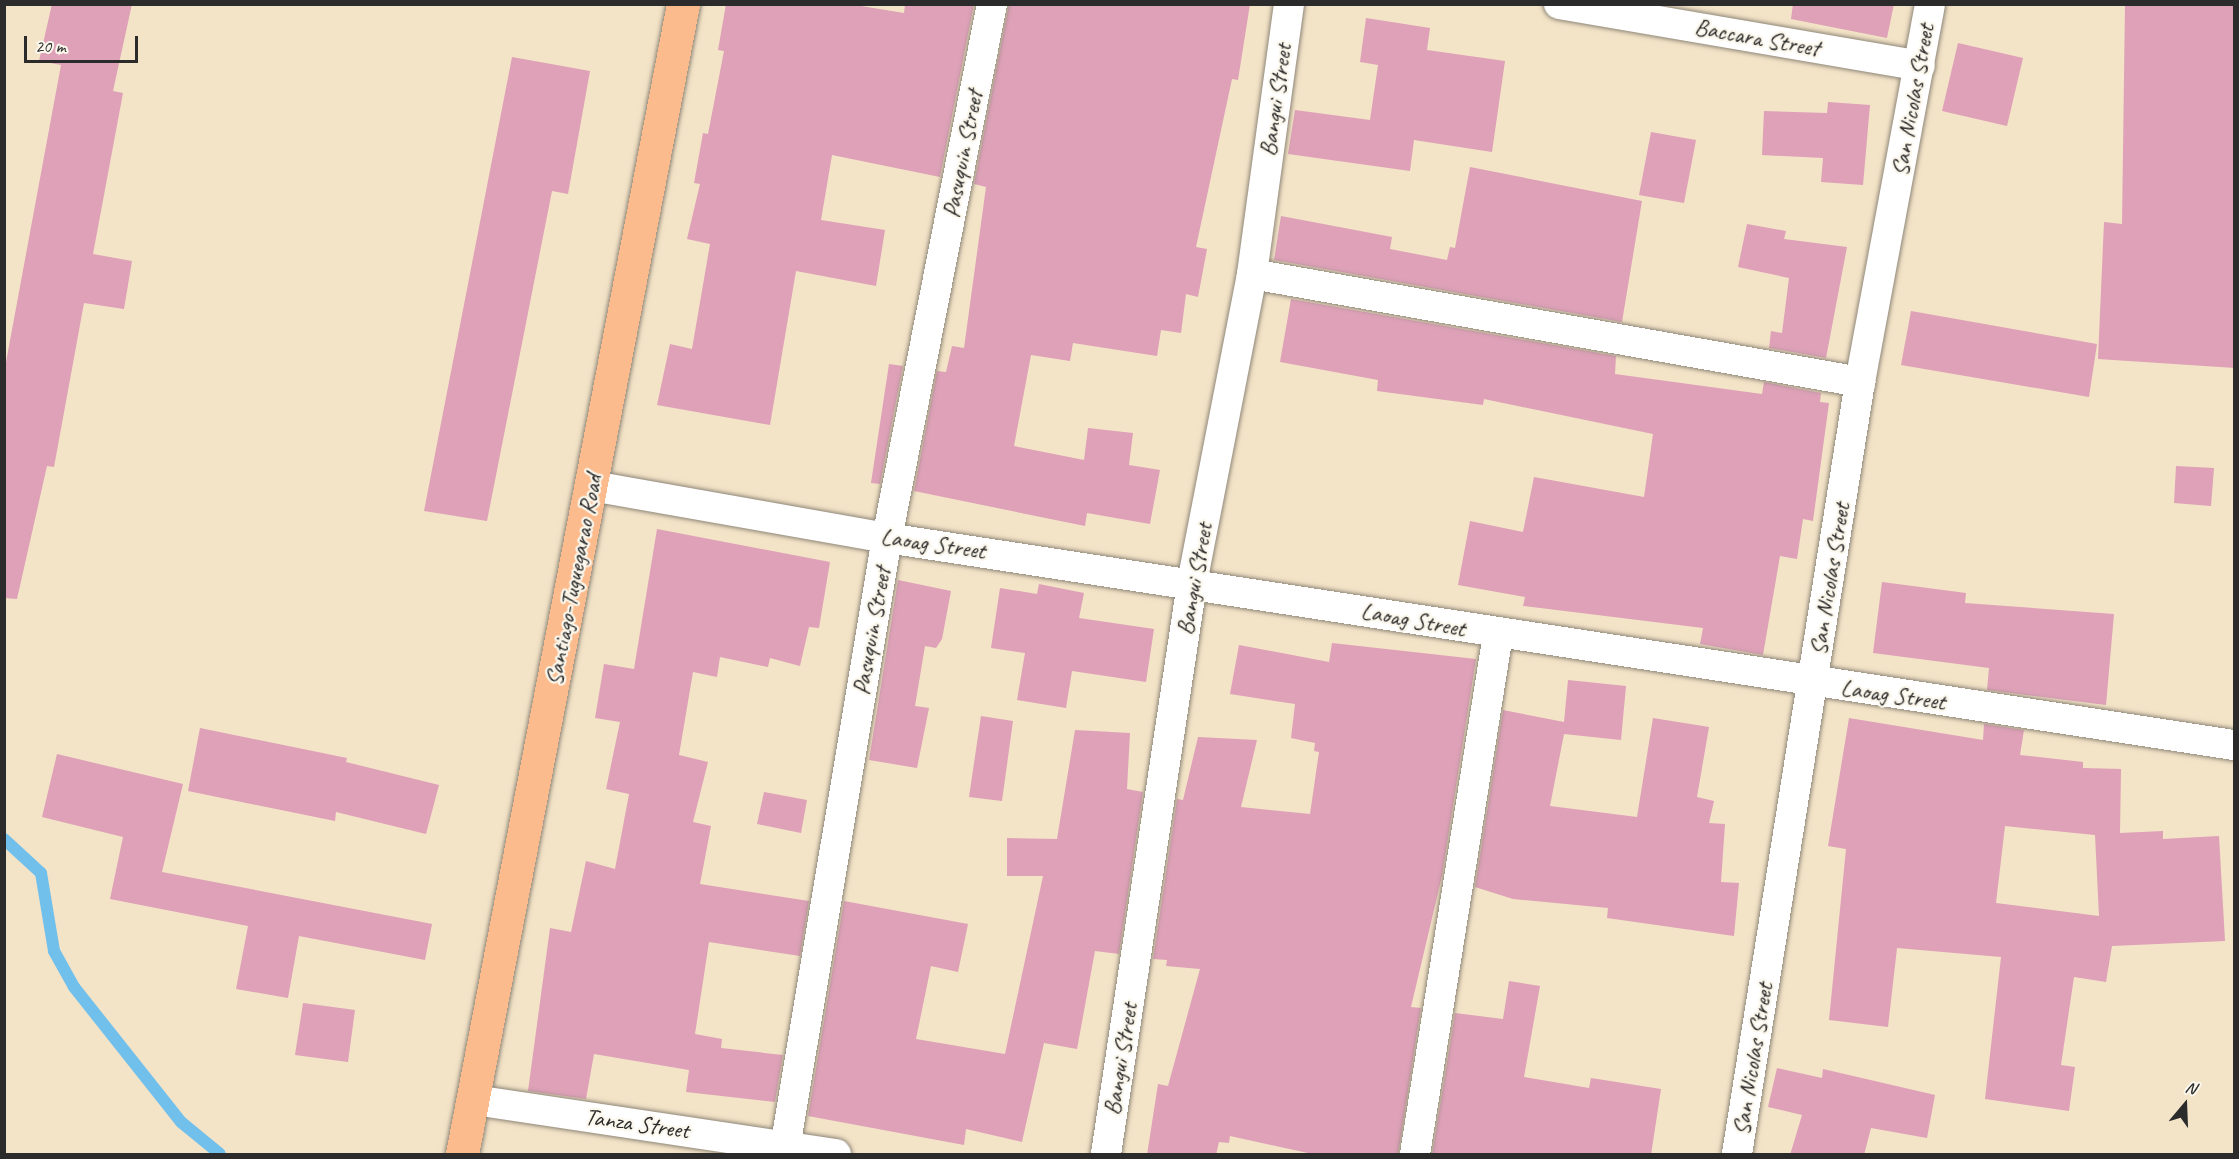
<!DOCTYPE html>
<html>
<head>
<meta charset="utf-8">
<style>
	body { margin:0 }
	#map { position:relative; width:2239px; height:1159px; overflow:hidden; background:#f3e3c7; font-family:Caveat,sans-serif }
	div>[style] { position:absolute }
	[style*='--x'] { left:calc(var(--x)*1px); top:calc(var(--y)*1px); width:calc(var(--w)*1px); rotate:calc(var(--a)*1deg) }
	.stream>* { height:12px; margin:-6px; padding:0 6px; transform-origin:6px; border-radius:6px; background:#71c0ec }
	.building>* { inset:0; background:#dea1b8 }
	.roads { filter:drop-shadow(0 0 2px #8f8779) drop-shadow(0 0 2px #8f8779) }
	.street>* { height:30px; margin:-15px; padding:0 15px; transform-origin:15px; border-radius:15px; background:#fff }
	.highway>* { height:33px; margin:-16.5px; padding:0 16.5px; transform-origin:16.5px; border-radius:16.5px; background:#fbbb8d }
	span { translate:-50% -50%; white-space:nowrap; text-align:center; line-height:1.15; -webkit-text-stroke:4.5px #fbf7ec; paint-order:stroke }
	.street-label { font-size:24px; color:#2b2b2b }
	.frame { position:absolute; inset:0; border:6px solid #2b2b2b; pointer-events:none }
	.north { position:absolute; left:2155px; top:1075px; width:60px; height:60px; -webkit-text-stroke:4px #fbf7ec; paint-order:stroke; rotate:19deg; font-size:16px; font-weight:700; line-height:24px; text-align:center; color:#2b2b2b }
	.north::after { content:''; display:block; margin:auto; width:21px; height:27px; background:#2b2b2b; clip-path:polygon(50% 0,100% 100%,50% 72%,0 100%) }
	.scale { position:absolute; left:24px; top:36px; width:114px; height:27px; box-sizing:border-box; border:3px solid #2b2b2b; border-top:0; padding-left:8px; font-size:18px; line-height:21px; white-space:nowrap; color:#2b2b2b; -webkit-text-stroke:4px #fbf7ec; paint-order:stroke }
</style>
</head>
<body>
<div id="map">
	<div class="stream">
		<i style="--x:4;--y:839;--w:50;--a:42.6"></i>
		<i style="--x:41;--y:873;--w:79;--a:80.5"></i>
		<i style="--x:54;--y:951;--w:41;--a:60.9"></i>
		<i style="--x:74;--y:987;--w:172;--a:51.6"></i>
		<i style="--x:181;--y:1122;--w:50;--a:39.4"></i>
	</div>
	<div class="building">
		<i style="clip-path:polygon(52px 4px,132px 4px,113px 91px,123px 93px,93px 254px,132px 261px,124px 309px,84px 303px,54px 467px,47px 466px,17px 599px,4px 598px,4px 373px,61px 65px,39px 61px)"></i>
		<i style="clip-path:polygon(726px 4px,849px 4px,904px 13px,905px 4px,974px 4px,940px 177px,832px 155px,821px 220px,885px 230px,876px 286px,796px 271px,770px 425px,657px 405px,670px 344px,692px 349px,710px 244px,687px 239px,700px 184px,694px 183px,703px 133px,708px 134px,724px 51px,718px 50px)"></i>
		<i style="clip-path:polygon(1009px 4px,1250px 4px,1238px 80px,1232px 79px,1196px 247px,1207px 249px,1198px 297px,1186px 294px,1181px 333px,1161px 330px,1157px 356px,1073px 343px,1070px 361px,1031px 355px,1014px 446px,1084px 460px,1088px 428px,1133px 433px,1129px 465px,1160px 470px,1150px 524px,1087px 513px,1085px 526px,914px 491px,937px 371px,946px 372px,952px 346px,964px 348px,986px 187px,974px 184px)"></i>
		<i style="clip-path:polygon(1793px 4px,1894px 4px,1887px 38px,1791px 19px)"></i>
		<i style="clip-path:polygon(2125px 4px,2235px 4px,2235px 368px,2098px 359px,2104px 222px,2122px 224px)"></i>
		<i style="clip-path:polygon(1366px 18px,1430px 28px,1427px 50px,1505px 61px,1492px 152px,1414px 140px,1410px 171px,1288px 154px,1295px 110px,1370px 120px,1378px 65px,1360px 62px)"></i>
		<i style="clip-path:polygon(1958px 43px,2023px 58px,2007px 126px,1942px 111px)"></i>
		<i style="clip-path:polygon(512px 57px,590px 71px,568px 194px,552px 191px,487px 521px,424px 511px)"></i>
		<i style="clip-path:polygon(1828px 102px,1870px 105px,1863px 185px,1821px 182px,1823px 158px,1762px 155px,1764px 111px,1827px 113px)"></i>
		<i style="clip-path:polygon(1651px 132px,1696px 140px,1684px 203px,1639px 195px)"></i>
		<i style="clip-path:polygon(1470px 167px,1642px 201px,1622px 322px,1274px 260px,1281px 216px,1392px 237px,1390px 249px,1447px 260px,1450px 247px,1455px 248px)"></i>
		<i style="clip-path:polygon(1747px 224px,1786px 231px,1784px 239px,1847px 247px,1826px 358px,1769px 348px,1771px 331px,1782px 333px,1789px 278px,1738px 267px)"></i>
		<i style="clip-path:polygon(1291px 299px,1616px 356px,1615px 374px,1762px 394px,1764px 382px,1821px 393px,1820px 402px,1829px 403px,1813px 521px,1803px 519px,1797px 559px,1780px 556px,1763px 655px,1700px 644px,1703px 628px,1523px 606px,1525px 597px,1458px 585px,1470px 521px,1523px 532px,1534px 477px,1644px 497px,1653px 434px,1484px 399px,1483px 405px,1377px 391px,1378px 380px,1280px 362px)"></i>
		<i style="clip-path:polygon(1911px 311px,2097px 344px,2089px 397px,1901px 365px)"></i>
		<i style="clip-path:polygon(889px 364px,903px 366px,880px 484px,871px 483px)"></i>
		<i style="clip-path:polygon(2176px 466px,2214px 468px,2211px 506px,2174px 503px)"></i>
		<i style="clip-path:polygon(657px 529px,830px 562px,819px 628px,809px 627px,800px 666px,770px 658px,768px 667px,720px 657px,717px 677px,693px 672px,679px 755px,708px 762px,693px 822px,711px 826px,700px 884px,809px 901px,800px 956px,709px 942px,695px 1034px,722px 1039px,721px 1048px,783px 1055px,775px 1102px,686px 1092px,689px 1070px,594px 1054px,586px 1099px,528px 1091px,550px 928px,571px 932px,586px 861px,615px 869px,629px 794px,606px 789px,620px 722px,595px 718px,604px 664px,634px 669px)"></i>
		<i style="clip-path:polygon(898px 580px,951px 591px,942px 639px,936px 648px,925px 646px,915px 706px,929px 708px,917px 768px,869px 760px)"></i>
		<i style="clip-path:polygon(1882px 582px,1966px 593px,1965px 603px,2114px 614px,2106px 705px,1987px 690px,1989px 668px,1873px 653px)"></i>
		<i style="clip-path:polygon(1039px 584px,1084px 593px,1079px 618px,1154px 629px,1146px 682px,1072px 671px,1066px 708px,1017px 700px,1025px 653px,991px 648px,1000px 588px,1037px 594px)"></i>
		<i style="clip-path:polygon(1332px 643px,1476px 659px,1442px 876px,1411px 1007px,1421px 1008px,1398px 1155px,1317px 1155px,1230px 1136px,1229px 1143px,1219px 1142px,1216px 1155px,1147px 1155px,1158px 1084px,1168px 1086px,1200px 969px,1166px 966px,1167px 960px,1153px 959px,1177px 799px,1183px 800px,1198px 737px,1257px 740px,1241px 807px,1310px 814px,1319px 752px,1314px 751px,1315px 743px,1291px 738px,1295px 704px,1230px 694px,1239px 645px,1329px 662px)"></i>
		<i style="clip-path:polygon(1568px 680px,1626px 686px,1621px 740px,1564px 734px,1550px 806px,1637px 817px,1653px 718px,1709px 727px,1697px 797px,1714px 801px,1709px 823px,1725px 824px,1721px 882px,1739px 883px,1734px 936px,1607px 918px,1608px 908px,1513px 899px,1475px 887px,1503px 710px,1564px 722px)"></i>
		<i style="clip-path:polygon(981px 716px,1013px 721px,1002px 801px,969px 797px)"></i>
		<i style="clip-path:polygon(evenodd,1849px 718px,1983px 740px,1984px 724px,2024px 730px,2020px 755px,2083px 762px,2083px 768px,2121px 769px,2120px 833px,2163px 831px,2163px 839px,2219px 836px,2225px 941px,2112px 946px,2106px 982px,2074px 977px,2061px 1065px,2075px 1067px,2069px 1111px,1985px 1099px,2001px 957px,1897px 948px,1888px 1027px,1829px 1020px,1846px 849px,1828px 846px,1849px 718px,2005px 826px,2095px 835px,2099px 916px,1996px 903px,2005px 826px)"></i>
		<i style="clip-path:polygon(200px 728px,347px 758px,346px 762px,439px 785px,426px 834px,336px 812px,335px 821px,188px 791px)"></i>
		<i style="clip-path:polygon(1075px 730px,1130px 733px,1127px 789px,1143px 792px,1119px 954px,1095px 951px,1077px 1049px,1044px 1043px,1022px 1142px,966px 1129px,964px 1145px,808px 1116px,844px 901px,968px 924px,958px 972px,931px 966px,916px 1039px,1005px 1054px,1043px 876px,1007px 876px,1007px 838px,1057px 839px)"></i>
		<i style="clip-path:polygon(57px 754px,183px 784px,162px 872px,432px 924px,425px 960px,299px 936px,288px 998px,236px 989px,248px 926px,110px 899px,123px 837px,42px 817px)"></i>
		<i style="clip-path:polygon(764px 792px,807px 800px,801px 833px,757px 824px)"></i>
		<i style="clip-path:polygon(1509px 981px,1540px 986px,1524px 1077px,1589px 1088px,1591px 1078px,1661px 1089px,1651px 1155px,1432px 1155px,1455px 1013px,1503px 1019px)"></i>
		<i style="clip-path:polygon(303px 1003px,355px 1010px,348px 1062px,295px 1055px)"></i>
		<i style="clip-path:polygon(1777px 1068px,1822px 1078px,1823px 1069px,1935px 1095px,1927px 1138px,1871px 1128px,1864px 1155px,1790px 1155px,1802px 1115px,1768px 1107px)"></i>
	</div>
	<div class="roads">
		<div class="street">
			<i style="--x:1559;--y:4;--w:366;--a:9.7"></i>
			<i style="--x:1252;--y:274;--w:618;--a:10.07"></i>
			<i style="--x:592;--y:486;--w:300;--a:10"></i>
			<i style="--x:887;--y:538;--w:1363;--a:8.74"></i>
			<i style="--x:474;--y:1100;--w:366;--a:8.5"></i>
			<i style="--x:784;--y:1154;--w:625;--a:-80.51"></i>
			<i style="--x:887;--y:538;--w:544;--a:-78.88"></i>
			<i style="--x:1106;--y:1154;--w:577;--a:-81.43"></i>
			<i style="--x:1192;--y:583;--w:315;--a:-79"></i>
			<i style="--x:1252;--y:274;--w:273;--a:-82.2"></i>
			<i style="--x:1415;--y:1154;--w:527;--a:-80.93"></i>
			<i style="--x:1737;--y:1154;--w:782;--a:-80.95"></i>
			<i style="--x:1860;--y:382;--w:384;--a:-79.5"></i>
		</div>
		<div class="highway">
			<i style="--x:462;--y:1154;--w:1171;--a:-79.12"></i>
		</div>
	</div>
	<div class="street-label">
		<span style="left:1757px;top:38px;rotate:10deg">Baccara Street</span>
		<span style="left:1276px;top:100px;rotate:-82deg">Bangui Street</span>
		<span style="left:1913px;top:100px;rotate:-80deg">San Nicolas Street</span>
		<span style="left:963px;top:154px;rotate:-79deg">Pasuquin Street</span>
		<span style="left:933px;top:544px;rotate:8deg">Laoag Street</span>
		<span style="left:1195px;top:579px;rotate:-80deg">Bangui Street</span>
		<span style="left:1830px;top:579px;rotate:-81deg">San Nicolas Street</span>
		<span style="left:574px;top:580px;rotate:-79deg">Santiago-Tuguegarao Road</span>
		<span style="left:1413px;top:620px;rotate:10deg">Laoag Street</span>
		<span style="left:872px;top:631px;rotate:-80deg">Pasuquin Street</span>
		<span style="left:1893px;top:695px;rotate:8deg">Laoag Street</span>
		<span style="left:1121px;top:1059px;rotate:-81deg">Bangui Street</span>
		<span style="left:1753px;top:1059px;rotate:-81deg">San Nicolas Street</span>
		<span style="left:637px;top:1124px;rotate:8deg">Tanza Street</span>
	</div>
	<div class="frame"></div>
	<div class="north">N</div>
	<div class="scale">20 m</div>
</div>
</body>
</html>
